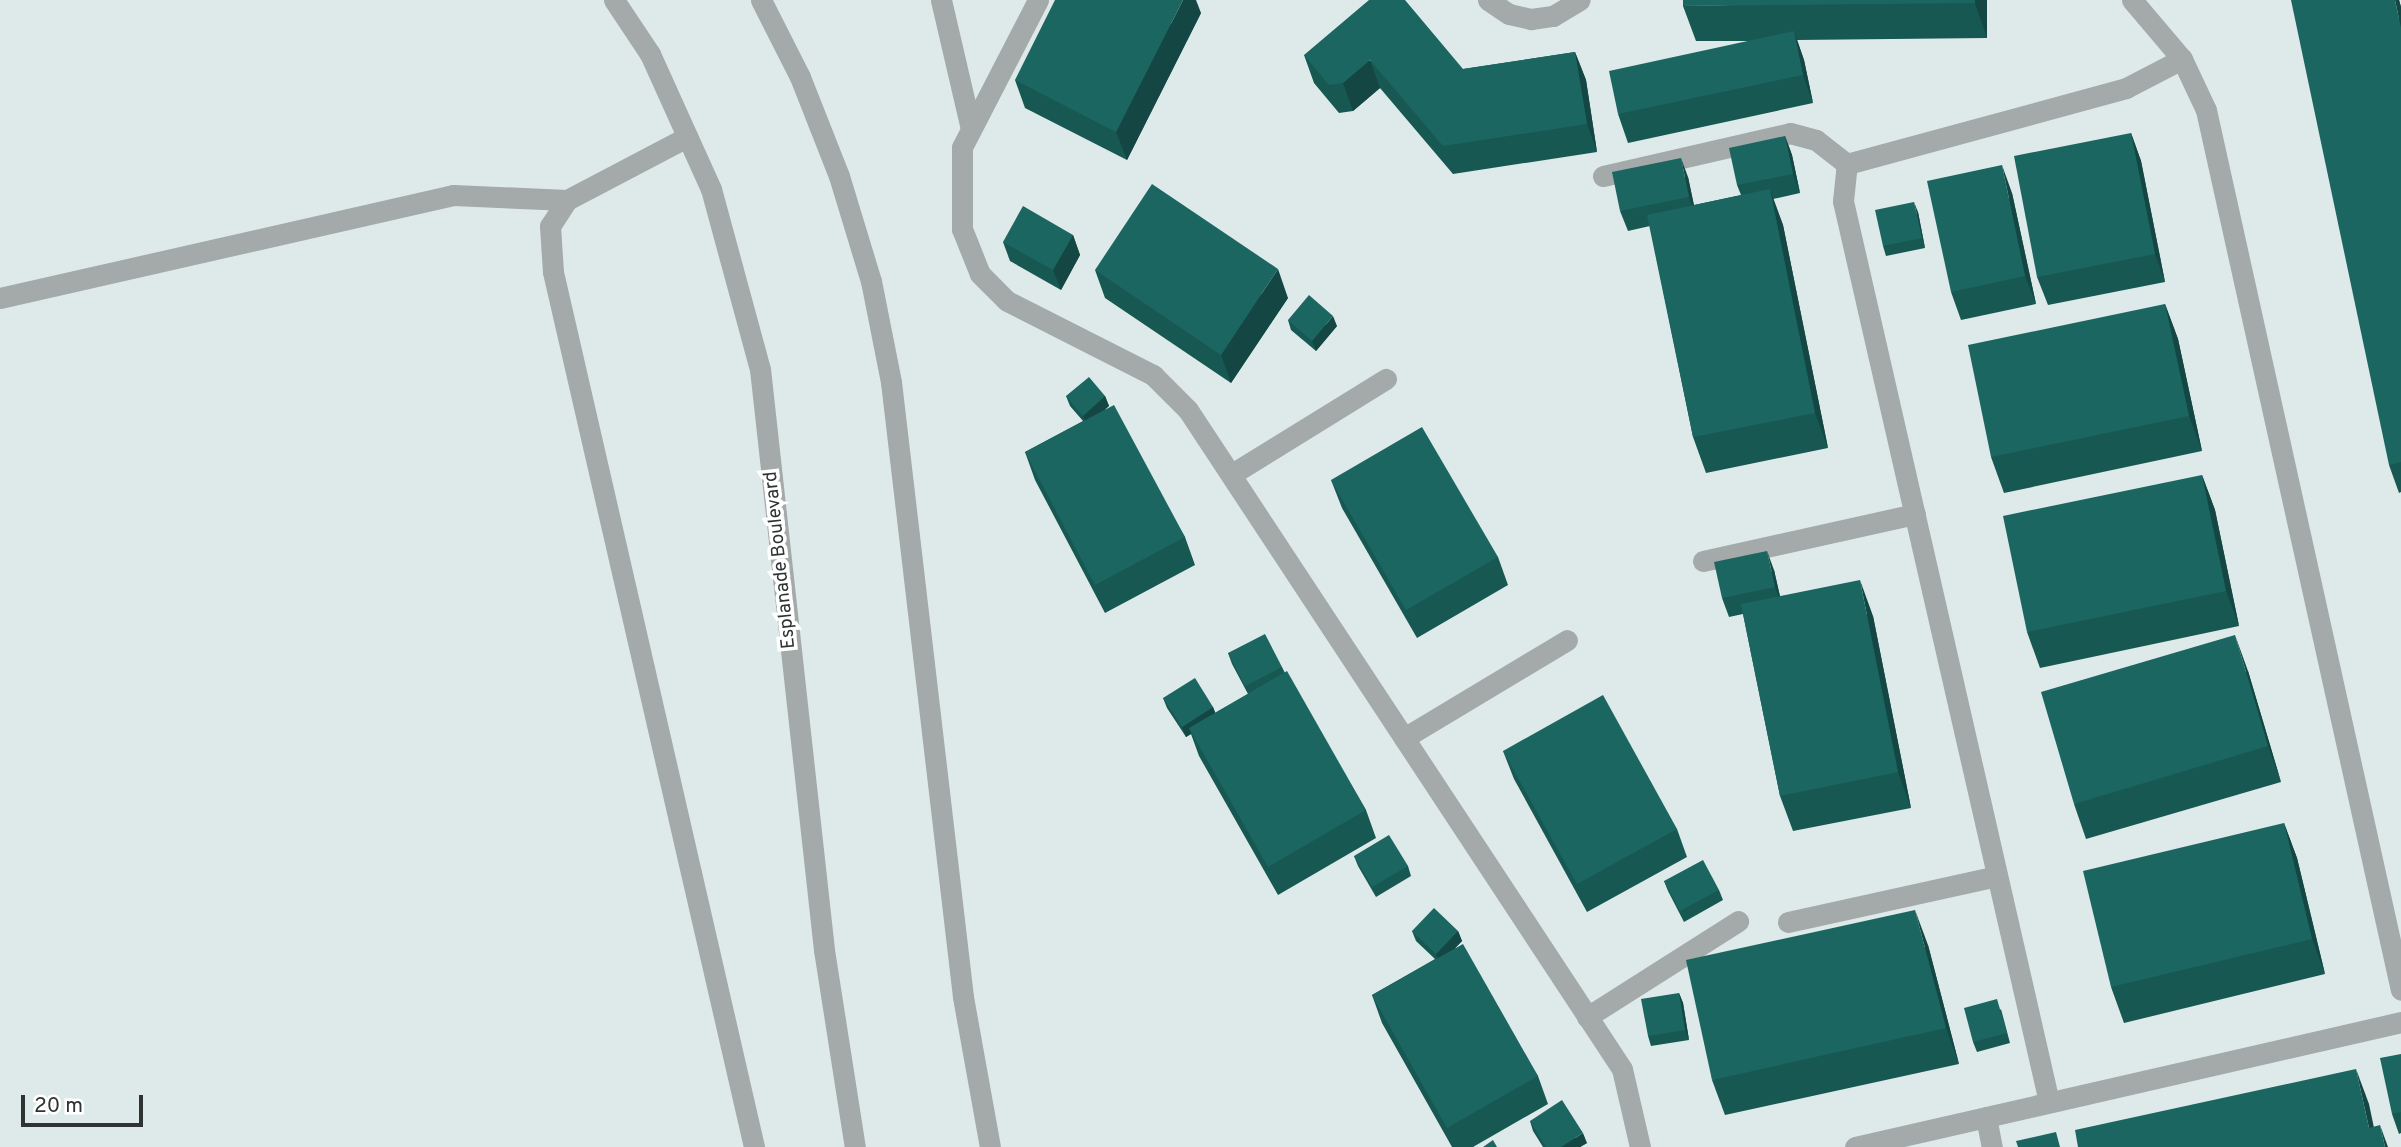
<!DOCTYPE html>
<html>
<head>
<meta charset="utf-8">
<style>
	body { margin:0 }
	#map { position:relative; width:2401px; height:1147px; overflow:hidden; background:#deeae9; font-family:Overpass,sans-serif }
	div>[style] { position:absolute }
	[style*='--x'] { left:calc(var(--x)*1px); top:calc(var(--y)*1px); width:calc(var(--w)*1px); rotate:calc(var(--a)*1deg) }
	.minor>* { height:21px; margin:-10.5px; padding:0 10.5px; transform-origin:10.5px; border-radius:10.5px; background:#a4a9a9 }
	.wall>* { inset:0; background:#185853 }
	.shaded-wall>* { inset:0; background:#144744 }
	.building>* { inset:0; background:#1c6661 }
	span { translate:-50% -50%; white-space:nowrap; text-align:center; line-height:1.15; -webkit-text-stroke:7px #fff; paint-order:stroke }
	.street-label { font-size:19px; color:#2f3433 }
	.scale { position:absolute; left:21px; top:1095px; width:122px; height:32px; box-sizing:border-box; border:4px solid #2f3433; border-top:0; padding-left:9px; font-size:21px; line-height:24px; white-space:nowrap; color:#2f3433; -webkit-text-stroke:5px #fff; paint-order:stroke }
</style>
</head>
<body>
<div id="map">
	<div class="minor">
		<i style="--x:614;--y:0;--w:65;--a:56.3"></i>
		<i style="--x:650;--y:54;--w:148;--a:65.7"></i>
		<i style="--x:711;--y:189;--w:187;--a:74.8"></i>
		<i style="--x:760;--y:369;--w:585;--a:83.71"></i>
		<i style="--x:824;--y:950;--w:199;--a:81.1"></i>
		<i style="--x:761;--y:0;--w:86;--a:63.1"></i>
		<i style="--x:800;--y:77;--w:106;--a:68.5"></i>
		<i style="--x:839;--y:176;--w:110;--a:73.1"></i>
		<i style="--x:871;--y:281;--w:103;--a:78.8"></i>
		<i style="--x:891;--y:382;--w:619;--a:83.32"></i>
		<i style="--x:963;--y:997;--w:152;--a:79.8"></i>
		<i style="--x:941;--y:0;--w:132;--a:76.9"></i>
		<i style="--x:1038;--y:0;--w:165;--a:117.3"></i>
		<i style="--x:962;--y:147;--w:82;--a:90"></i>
		<i style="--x:962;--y:229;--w:48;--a:68.2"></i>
		<i style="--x:980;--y:274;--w:38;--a:45"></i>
		<i style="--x:1007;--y:301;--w:164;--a:26.9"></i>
		<i style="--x:1153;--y:375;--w:49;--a:45"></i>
		<i style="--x:1188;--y:410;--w:789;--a:56.63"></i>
		<i style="--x:1622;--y:1069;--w:80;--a:77"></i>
		<i style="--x:1488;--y:0;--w:25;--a:34"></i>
		<i style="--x:1509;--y:14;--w:23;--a:13"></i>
		<i style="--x:1531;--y:19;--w:22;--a:-8"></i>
		<i style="--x:1553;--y:16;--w:31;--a:-31"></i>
		<i style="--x:2132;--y:0;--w:77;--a:49.7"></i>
		<i style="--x:2182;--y:59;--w:56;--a:64.8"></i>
		<i style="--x:2206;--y:110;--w:901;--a:77.51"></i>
		<i style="--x:1603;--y:176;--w:192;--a:-12.9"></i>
		<i style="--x:1790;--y:133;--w:27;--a:15"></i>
		<i style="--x:1816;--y:140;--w:39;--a:38"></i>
		<i style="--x:567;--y:200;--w:31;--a:123"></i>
		<i style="--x:550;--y:226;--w:46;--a:86.3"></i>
		<i style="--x:553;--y:272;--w:898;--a:77.06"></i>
		<i style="--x:0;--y:298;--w:465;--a:-12.8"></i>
		<i style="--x:453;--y:195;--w:114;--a:2.5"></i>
		<i style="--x:567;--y:200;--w:136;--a:-27.7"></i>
		<i style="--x:1232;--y:474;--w:181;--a:-31.7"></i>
		<i style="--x:1703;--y:561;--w:217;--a:-12.5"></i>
		<i style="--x:1404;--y:738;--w:190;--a:-31"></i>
		<i style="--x:1788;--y:922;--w:214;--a:-12.4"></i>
		<i style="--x:1587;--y:1017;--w:179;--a:-32.4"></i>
		<i style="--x:2049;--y:1102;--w:924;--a:-102.88"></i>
		<i style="--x:1843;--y:201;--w:37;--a:-84"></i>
		<i style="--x:1847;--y:164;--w:289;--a:-15.2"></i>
		<i style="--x:2126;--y:88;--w:63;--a:-27.4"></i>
		<i style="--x:1986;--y:1117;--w:31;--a:79"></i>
		<i style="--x:1855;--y:1147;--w:560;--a:-12.89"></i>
	</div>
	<div class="wall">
		<i style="clip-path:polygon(1987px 0,1987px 38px,1797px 40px,1804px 60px,1813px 103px,1628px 143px,1618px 114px,1751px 41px,1696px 41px,1683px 6px)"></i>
		<i style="clip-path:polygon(2399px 0,2401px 7px,2401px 492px,2399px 493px,2389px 465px)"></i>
		<i style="clip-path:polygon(1201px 13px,1127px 160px,1025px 108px,1015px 80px)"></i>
		<i style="clip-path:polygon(1575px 52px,1586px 80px,1597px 152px,1453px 174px,1380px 88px,1353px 111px,1339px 113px,1314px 83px,1304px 55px,1463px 69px)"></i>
		<i style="clip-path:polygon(2131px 133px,2141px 161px,2165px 282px,2048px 305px,2037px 277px)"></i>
		<i style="clip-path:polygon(1785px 136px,1792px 155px,1800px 193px,1773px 199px,1783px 225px,1828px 448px,1706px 473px,1693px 437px,1650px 226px,1628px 231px,1620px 211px,1688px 177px,1694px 205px,1741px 195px,1737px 185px)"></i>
		<i style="clip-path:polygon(2012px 193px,2036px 304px,1961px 320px,1951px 292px)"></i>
		<i style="clip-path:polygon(1918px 212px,1925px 248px,1886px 256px,1883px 246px)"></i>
		<i style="clip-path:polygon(1073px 235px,1080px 255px,1061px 290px,1010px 261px,1003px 242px)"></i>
		<i style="clip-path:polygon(1095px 270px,1288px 298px,1231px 383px,1105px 298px)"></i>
		<i style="clip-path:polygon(2165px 304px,2178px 339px,2202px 451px,2004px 493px,1991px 457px)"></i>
		<i style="clip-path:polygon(1288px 320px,1337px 326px,1316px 351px,1291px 330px)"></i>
		<i style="clip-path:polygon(1066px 396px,1105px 396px,1109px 406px,1105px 409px,1185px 537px,1195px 565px,1105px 613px,1035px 480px,1025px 452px,1083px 421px,1070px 406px)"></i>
		<i style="clip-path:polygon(2202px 475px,2215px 510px,2239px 626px,2040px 668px,2027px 632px)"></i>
		<i style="clip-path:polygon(1331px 480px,1498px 557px,1508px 585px,1417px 638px,1342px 508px)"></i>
		<i style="clip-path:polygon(1774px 570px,1780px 596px,1873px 616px,1911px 808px,1793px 831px,1780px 796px,1743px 614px,1729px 617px,1722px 598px)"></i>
		<i style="clip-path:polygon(1228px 653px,1282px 667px,1285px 673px,1366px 810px,1376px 838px,1278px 895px,1199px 756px,1191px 734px,1186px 737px,1167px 708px,1163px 698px,1213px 707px,1215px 713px,1248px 694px,1232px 664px)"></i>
		<i style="clip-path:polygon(2248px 671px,2281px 782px,2086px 839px,2074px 804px)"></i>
		<i style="clip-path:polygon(1503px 751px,1677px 829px,1687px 857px,1587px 912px,1514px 779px)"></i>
		<i style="clip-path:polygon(2284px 823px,2297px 858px,2325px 974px,2124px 1023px,2111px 987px)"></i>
		<i style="clip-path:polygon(1354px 856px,1408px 866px,1411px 876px,1376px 897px,1358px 866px)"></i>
		<i style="clip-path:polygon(1664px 881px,1719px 890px,1723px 900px,1684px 922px,1668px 891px)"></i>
		<i style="clip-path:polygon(1412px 931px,1458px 931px,1462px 941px,1455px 948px,1538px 1076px,1548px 1104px,1473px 1147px,1452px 1147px,1382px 1023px,1372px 995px,1435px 959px,1416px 941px)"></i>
		<i style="clip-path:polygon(1928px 945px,1959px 1064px,1725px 1115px,1712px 1080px)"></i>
		<i style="clip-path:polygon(1679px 993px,1683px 1003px,1689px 1040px,1651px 1046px,1648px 1036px)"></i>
		<i style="clip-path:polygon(2001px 1009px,2010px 1043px,1977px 1052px,1973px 1042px)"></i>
		<i style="clip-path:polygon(2401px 1054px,2401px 1133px,2399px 1134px,2392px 1114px)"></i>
		<i style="clip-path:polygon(1530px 1121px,1587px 1143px,1580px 1147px,1543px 1147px,1533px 1131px)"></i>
	</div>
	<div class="shaded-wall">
		<i style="clip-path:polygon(1183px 0,1196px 0,1201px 13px,1127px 160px,1116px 132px)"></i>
		<i style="clip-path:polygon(1975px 0,1987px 0,1987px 38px,1975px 3px)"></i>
		<i style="clip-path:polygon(2395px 0,2399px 0,2401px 7px,2401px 28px)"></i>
		<i style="clip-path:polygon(1794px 31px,1804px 60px,1813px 103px,1803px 75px)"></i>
		<i style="clip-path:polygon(1575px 52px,1586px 80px,1597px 152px,1587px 124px)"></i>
		<i style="clip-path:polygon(1370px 60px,1380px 88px,1353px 111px,1343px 83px)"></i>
		<i style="clip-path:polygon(2131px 133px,2141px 161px,2165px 282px,2155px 254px)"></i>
		<i style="clip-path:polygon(1785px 136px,1792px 155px,1800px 193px,1793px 174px)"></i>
		<i style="clip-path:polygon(1681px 158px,1688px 177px,1696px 216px,1689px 197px)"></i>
		<i style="clip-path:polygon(2002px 165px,2012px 193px,2036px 304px,2025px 276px)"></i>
		<i style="clip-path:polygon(1770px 189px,1783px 225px,1828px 448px,1815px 413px)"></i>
		<i style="clip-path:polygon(1914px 202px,1918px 212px,1925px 248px,1922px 238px)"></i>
		<i style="clip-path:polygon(1073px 235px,1080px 255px,1061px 290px,1053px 270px)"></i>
		<i style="clip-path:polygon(1278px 269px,1288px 298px,1231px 383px,1221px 355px)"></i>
		<i style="clip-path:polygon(2165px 304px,2178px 339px,2202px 451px,2189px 416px)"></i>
		<i style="clip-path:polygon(1333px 316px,1337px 326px,1316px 351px,1312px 341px)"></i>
		<i style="clip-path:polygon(1105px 396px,1109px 406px,1087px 426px,1083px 416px)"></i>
		<i style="clip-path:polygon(2202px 475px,2215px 510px,2239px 626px,2226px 591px)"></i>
		<i style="clip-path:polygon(1767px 551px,1774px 570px,1782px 606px,1775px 587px)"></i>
		<i style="clip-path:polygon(1860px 580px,1873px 616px,1911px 808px,1898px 772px)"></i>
		<i style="clip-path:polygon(2235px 635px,2248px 671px,2281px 782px,2268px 746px)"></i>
		<i style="clip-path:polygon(1213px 707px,1217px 717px,1189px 728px,1191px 734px,1186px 737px,1182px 727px)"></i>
		<i style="clip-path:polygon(2284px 823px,2297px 858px,2325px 974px,2312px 939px)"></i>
		<i style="clip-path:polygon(1915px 910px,1928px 945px,1959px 1064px,1946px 1028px)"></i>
		<i style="clip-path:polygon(1458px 931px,1462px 941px,1440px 964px,1436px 954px)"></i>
		<i style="clip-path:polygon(1679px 993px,1683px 1003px,1689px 1040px,1685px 1030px)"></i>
		<i style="clip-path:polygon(2356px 1069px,2369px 1104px,2378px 1147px,2369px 1128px)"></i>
		<i style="clip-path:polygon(2380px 1125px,2388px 1147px,2385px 1147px)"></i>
		<i style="clip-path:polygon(1583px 1133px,1587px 1143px,1580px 1147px,1561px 1147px)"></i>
	</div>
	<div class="building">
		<i style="clip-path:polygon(1055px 0,1183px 0,1116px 132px,1015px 80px)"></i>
		<i style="clip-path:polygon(1369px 0,1405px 0,1463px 69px,1575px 52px,1587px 124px,1443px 146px,1370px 60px,1343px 83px,1329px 85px,1304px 55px)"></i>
		<i style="clip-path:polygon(1683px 0,1975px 0,1975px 3px,1683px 6px)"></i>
		<i style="clip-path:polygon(2291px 0,2395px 0,2401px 28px,2401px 462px,2389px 465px)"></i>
		<i style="clip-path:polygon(1794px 31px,1803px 75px,1618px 114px,1609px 71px)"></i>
		<i style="clip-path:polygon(2131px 133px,2155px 254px,2037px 277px,2014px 156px)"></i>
		<i style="clip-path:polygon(1785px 136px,1793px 174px,1737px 185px,1729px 148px)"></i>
		<i style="clip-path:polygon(1681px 158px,1689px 197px,1620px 211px,1612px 172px)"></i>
		<i style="clip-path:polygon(2002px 165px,2025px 276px,1951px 292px,1927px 181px)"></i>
		<i style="clip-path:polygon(1152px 184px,1278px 269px,1221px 355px,1095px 270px)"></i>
		<i style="clip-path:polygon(1770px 189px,1815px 413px,1693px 437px,1647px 215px)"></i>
		<i style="clip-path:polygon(1914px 202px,1922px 238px,1883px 246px,1875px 210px)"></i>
		<i style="clip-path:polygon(1023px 206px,1073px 235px,1053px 270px,1003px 242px)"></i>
		<i style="clip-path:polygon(1309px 295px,1333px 316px,1312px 341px,1288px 320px)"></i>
		<i style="clip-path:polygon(2165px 304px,2189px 416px,1991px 457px,1968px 345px)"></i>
		<i style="clip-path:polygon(1089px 377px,1105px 396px,1083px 416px,1066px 396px)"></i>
		<i style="clip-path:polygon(1114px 405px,1185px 537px,1095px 585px,1025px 452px)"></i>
		<i style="clip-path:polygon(1422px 427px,1498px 557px,1406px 610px,1331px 480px)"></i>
		<i style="clip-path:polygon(2202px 475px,2226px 591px,2027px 632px,2003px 516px)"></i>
		<i style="clip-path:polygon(1767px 551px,1775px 587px,1722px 598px,1714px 562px)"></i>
		<i style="clip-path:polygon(1860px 580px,1898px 772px,1780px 796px,1741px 604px)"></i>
		<i style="clip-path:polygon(1265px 634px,1282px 667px,1245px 686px,1228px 653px)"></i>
		<i style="clip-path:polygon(2235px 635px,2268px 746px,2074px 804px,2041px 692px)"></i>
		<i style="clip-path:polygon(1287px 671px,1366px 810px,1268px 867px,1189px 728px)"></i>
		<i style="clip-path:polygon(1195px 678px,1213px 707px,1182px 727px,1163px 698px)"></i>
		<i style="clip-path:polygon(1603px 695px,1677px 829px,1577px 884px,1503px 751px)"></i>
		<i style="clip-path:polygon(2284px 823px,2312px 939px,2111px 987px,2083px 871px)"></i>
		<i style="clip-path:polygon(1389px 835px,1408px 866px,1372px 887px,1354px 856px)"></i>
		<i style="clip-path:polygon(1703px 860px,1719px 890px,1680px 911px,1664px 881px)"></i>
		<i style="clip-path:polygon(1434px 908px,1458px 931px,1436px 954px,1412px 931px)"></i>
		<i style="clip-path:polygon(1915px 910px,1946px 1028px,1712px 1080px,1686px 960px)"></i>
		<i style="clip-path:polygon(1463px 944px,1538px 1076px,1447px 1128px,1372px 995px)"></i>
		<i style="clip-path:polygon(1679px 993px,1685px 1030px,1648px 1036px,1641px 999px)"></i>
		<i style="clip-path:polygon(1997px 999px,2007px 1033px,1973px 1042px,1964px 1008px)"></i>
		<i style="clip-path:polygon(2401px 1054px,2401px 1112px,2392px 1114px,2380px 1058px)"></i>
		<i style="clip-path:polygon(2356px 1069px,2369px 1128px,2380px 1125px,2385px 1147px,2078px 1147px,2075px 1130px)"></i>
		<i style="clip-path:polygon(1562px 1100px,1583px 1133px,1561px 1147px,1546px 1147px,1530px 1121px)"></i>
		<i style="clip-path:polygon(2056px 1132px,2060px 1147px,2018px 1147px,2016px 1141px)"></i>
		<i style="clip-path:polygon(1493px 1140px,1497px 1147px,1483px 1147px)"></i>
	</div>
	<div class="street-label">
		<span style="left:781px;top:560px;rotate:-96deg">Esplanade Boulevard</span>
	</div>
	<div class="scale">20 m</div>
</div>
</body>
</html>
